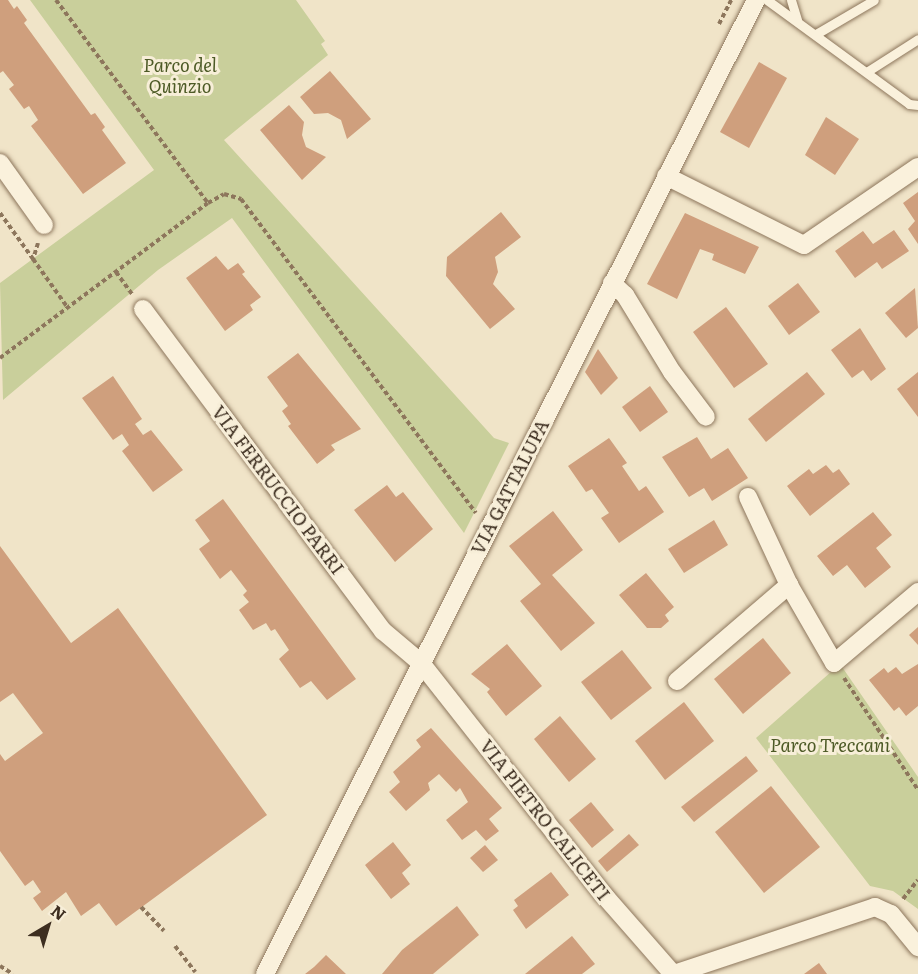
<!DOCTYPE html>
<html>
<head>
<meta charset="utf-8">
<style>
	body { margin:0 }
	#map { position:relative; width:918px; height:974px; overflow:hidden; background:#f0e4c8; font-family:Literata,serif }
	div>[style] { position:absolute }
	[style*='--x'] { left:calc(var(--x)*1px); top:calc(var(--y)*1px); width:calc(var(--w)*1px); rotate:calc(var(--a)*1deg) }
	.green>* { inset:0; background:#c9cf9b }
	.building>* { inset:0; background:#cf9f7d }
	.path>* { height:4px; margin-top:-2px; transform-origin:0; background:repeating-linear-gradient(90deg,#8d765c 0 4.5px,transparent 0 7.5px) }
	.roads { filter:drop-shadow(0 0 2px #8d765c) drop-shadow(0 0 2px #8d765c) }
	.lane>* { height:9px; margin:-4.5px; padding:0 4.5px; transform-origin:4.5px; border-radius:4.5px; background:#faf1dc }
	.street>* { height:18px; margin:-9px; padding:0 9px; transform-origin:9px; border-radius:9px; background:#faf1dc }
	span { translate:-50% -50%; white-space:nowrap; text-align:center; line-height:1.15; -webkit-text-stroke:6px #f7eed8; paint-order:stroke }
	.park-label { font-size:18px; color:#4d5a26; font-style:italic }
	.street-label { font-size:18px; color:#3d2e20 }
	.north { position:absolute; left:18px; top:896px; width:60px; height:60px; -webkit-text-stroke:4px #f7eed8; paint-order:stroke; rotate:38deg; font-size:16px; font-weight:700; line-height:24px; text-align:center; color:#3d2e20 }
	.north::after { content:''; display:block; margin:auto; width:21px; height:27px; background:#3d2e20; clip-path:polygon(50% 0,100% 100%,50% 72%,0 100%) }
</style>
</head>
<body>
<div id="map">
	<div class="green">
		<i style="clip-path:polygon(30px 0,296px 0,325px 41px,321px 44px,328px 55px,224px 140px,494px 438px,509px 443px,464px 533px,232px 218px,158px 270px,3px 400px,0 283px,154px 170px)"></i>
		<i style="clip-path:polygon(840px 664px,918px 777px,918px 909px,893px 891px,870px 886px,756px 738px)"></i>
	</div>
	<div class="building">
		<i style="clip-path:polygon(0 0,8px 0,14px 9px,17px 6px,27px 20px,24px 23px,91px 115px,95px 113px,105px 127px,102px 130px,126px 163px,83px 194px,31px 126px,38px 120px,29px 106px,24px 109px,9px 89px,14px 85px,3px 71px,0 73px)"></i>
		<i style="clip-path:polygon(759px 62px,787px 78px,749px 148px,720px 132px)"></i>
		<i style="clip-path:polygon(330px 71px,371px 119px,347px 139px,341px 120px,328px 113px,314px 114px,300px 97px)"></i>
		<i style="clip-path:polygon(289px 105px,304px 122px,302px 135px,306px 147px,326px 157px,302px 180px,260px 130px)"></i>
		<i style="clip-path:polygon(826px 117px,859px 139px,835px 175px,805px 155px)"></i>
		<i style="clip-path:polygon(918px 192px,918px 244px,908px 229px,915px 221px,903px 203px)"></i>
		<i style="clip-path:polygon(501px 212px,521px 237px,495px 257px,498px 272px,493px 284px,515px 309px,490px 329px,446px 276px,447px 257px)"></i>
		<i style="clip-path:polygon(685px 213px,759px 247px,745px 274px,712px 260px,714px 254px,700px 249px,677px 299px,647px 284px)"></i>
		<i style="clip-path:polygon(894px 230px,909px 251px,882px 269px,877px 262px,855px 278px,835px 251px,863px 231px,873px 244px)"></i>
		<i style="clip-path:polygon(216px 256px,228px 270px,238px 263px,245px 272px,242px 274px,261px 297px,250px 305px,253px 310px,225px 331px,186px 278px)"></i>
		<i style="clip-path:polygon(798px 283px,820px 312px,789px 335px,768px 306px)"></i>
		<i style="clip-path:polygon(915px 288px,918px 328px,906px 338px,885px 313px)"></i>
		<i style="clip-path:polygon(726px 307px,768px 364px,734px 388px,693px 332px)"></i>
		<i style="clip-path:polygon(860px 328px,886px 369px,871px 381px,863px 370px,852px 378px,831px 350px)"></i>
		<i style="clip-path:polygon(598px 349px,618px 378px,601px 395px,585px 372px)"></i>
		<i style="clip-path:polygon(298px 353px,361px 429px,331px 445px,335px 450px,317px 464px,288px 426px,291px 424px,282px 411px,288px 406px,267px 377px)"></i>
		<i style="clip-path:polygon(807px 372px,825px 394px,766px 442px,748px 419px)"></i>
		<i style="clip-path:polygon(918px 372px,918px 417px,897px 389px)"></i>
		<i style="clip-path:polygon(113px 376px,142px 419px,135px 424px,143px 435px,151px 430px,183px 470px,153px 492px,122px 451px,129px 445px,122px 434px,113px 440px,82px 398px)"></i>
		<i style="clip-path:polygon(650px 386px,668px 412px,640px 432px,622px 407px)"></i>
		<i style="clip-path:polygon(697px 437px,711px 459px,728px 448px,748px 478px,712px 501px,704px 488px,689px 497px,662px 457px)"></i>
		<i style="clip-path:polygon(609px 438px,627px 463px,622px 466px,639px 491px,646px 486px,664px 512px,619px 543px,601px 518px,609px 513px,592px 489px,586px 492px,568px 466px)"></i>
		<i style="clip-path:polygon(826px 465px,833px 473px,839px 469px,850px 484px,810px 516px,787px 486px,809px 469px,813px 474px)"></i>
		<i style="clip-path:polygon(387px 485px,396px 497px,403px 492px,433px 529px,395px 562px,354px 510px)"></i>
		<i style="clip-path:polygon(223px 499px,356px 679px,327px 700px,311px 681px,300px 688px,279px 659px,289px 650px,275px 629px,271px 631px,266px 623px,253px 630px,239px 610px,249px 602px,243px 595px,247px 591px,231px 570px,220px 579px,199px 549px,210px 541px,195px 520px)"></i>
		<i style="clip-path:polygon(553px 511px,583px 550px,552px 575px,595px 623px,561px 651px,520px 601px,541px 584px,509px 546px)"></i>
		<i style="clip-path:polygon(873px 512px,892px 535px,876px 548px,891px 567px,865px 588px,847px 565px,833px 576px,817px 556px)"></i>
		<i style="clip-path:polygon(714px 520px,728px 545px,684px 573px,668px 549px)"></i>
		<i style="clip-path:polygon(0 546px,71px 643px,118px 608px,267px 815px,116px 926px,99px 903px,81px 916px,66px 892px,42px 911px,33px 898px,41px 892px,33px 880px,25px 886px,0 851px,0 754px,5px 761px,43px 733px,13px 693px,0 702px)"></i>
		<i style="clip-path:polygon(646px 573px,674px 607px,665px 615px,669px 621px,661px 628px,647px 628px,619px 595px)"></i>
		<i style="clip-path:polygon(918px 627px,918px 645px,909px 635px)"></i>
		<i style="clip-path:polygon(763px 638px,791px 673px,743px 714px,714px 679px)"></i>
		<i style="clip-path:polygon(507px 644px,542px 686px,506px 716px,487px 692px,490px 689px,471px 674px)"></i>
		<i style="clip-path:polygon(622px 650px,652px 688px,611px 720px,581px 682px)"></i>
		<i style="clip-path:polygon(918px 664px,918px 706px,906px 716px,899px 707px,894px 711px,869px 680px,884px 668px,888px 673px,896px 667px,902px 674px)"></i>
		<i style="clip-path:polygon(684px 702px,714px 741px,665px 780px,635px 741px)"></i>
		<i style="clip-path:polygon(560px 716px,596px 759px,569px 782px,534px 739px)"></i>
		<i style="clip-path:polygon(431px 728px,502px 808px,489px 819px,499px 831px,486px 841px,476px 830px,462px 840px,446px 820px,468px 802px,460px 788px,456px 792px,439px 774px,428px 783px,430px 790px,406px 811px,389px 792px,400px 782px,393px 772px,421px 747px,416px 740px)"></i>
		<i style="clip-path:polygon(746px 756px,758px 771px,694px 822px,681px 807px)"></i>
		<i style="clip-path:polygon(771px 786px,820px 847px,764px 893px,715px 832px)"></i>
		<i style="clip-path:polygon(591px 802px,614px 830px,592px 848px,569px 820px)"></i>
		<i style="clip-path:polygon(629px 834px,639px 845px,607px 872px,598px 861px)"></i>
		<i style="clip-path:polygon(393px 842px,411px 865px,402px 873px,410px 884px,391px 899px,365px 865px)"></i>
		<i style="clip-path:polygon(485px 845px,498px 860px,483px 872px,470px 858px)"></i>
		<i style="clip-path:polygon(551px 872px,569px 895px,526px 929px,513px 910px,518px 906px,514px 900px)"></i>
		<i style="clip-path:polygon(457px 906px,479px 935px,433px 974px,382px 974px,402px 950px)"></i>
		<i style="clip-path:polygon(572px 936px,595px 964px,582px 974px,525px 974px)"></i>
		<i style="clip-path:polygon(326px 955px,346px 974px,305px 974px,314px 967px)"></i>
		<i style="clip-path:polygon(819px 963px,827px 974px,804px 974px)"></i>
	</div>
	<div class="path">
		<i style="--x:56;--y:0;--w:254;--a:53.2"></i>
		<i style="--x:208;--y:203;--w:18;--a:-29"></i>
		<i style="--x:224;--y:194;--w:18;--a:16"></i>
		<i style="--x:241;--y:199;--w:392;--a:53.2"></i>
		<i style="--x:719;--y:24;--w:27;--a:-63"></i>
		<i style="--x:0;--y:213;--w:57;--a:54.3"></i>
		<i style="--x:38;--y:243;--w:17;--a:107"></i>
		<i style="--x:33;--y:259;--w:60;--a:54.5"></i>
		<i style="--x:116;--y:272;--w:27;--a:54"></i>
		<i style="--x:0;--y:358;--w:259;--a:-36.7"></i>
		<i style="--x:844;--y:678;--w:134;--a:56.5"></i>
		<i style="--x:903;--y:899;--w:24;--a:-52"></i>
		<i style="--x:141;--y:907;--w:33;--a:46"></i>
		<i style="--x:175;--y:946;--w:33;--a:52"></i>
		<i style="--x:0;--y:966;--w:15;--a:32"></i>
	</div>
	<div class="roads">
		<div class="lane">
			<i style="--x:767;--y:0;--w:176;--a:36.2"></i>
			<i style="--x:909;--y:104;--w:9;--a:6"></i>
			<i style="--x:791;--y:0;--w:21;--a:73"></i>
			<i style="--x:816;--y:34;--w:67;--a:-30.4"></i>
			<i style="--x:868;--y:71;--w:59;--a:-32.6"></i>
		</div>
		<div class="street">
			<i style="--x:0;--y:163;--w:76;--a:54.6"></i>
			<i style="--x:666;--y:176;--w:154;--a:26.6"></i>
			<i style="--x:804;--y:245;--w:138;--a:-34.4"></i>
			<i style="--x:612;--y:283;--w:18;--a:43"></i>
			<i style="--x:625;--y:295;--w:90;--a:58.6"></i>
			<i style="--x:672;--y:372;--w:56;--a:52.9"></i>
			<i style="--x:143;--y:309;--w:402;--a:53.3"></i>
			<i style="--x:383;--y:631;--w:50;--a:40.1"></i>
			<i style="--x:421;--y:663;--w:294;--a:51.8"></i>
			<i style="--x:603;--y:894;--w:106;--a:48.8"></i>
			<i style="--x:748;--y:497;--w:97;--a:65"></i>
			<i style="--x:789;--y:585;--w:90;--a:60"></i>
			<i style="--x:834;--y:663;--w:110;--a:-40.2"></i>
			<i style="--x:677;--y:681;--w:148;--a:-40.6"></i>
			<i style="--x:265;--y:974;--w:1091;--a:-63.25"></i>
			<i style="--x:674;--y:974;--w:212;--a:-18.4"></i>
			<i style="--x:875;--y:907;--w:17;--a:24"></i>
			<i style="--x:891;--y:914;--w:43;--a:50.7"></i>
		</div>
	</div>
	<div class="park-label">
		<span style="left:180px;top:76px">Parco del<br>Quinzio</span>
		<span style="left:830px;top:745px">Parco Treccani</span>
	</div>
	<div class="street-label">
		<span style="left:510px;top:487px;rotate:-63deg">VIA GATTALUPA</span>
		<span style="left:278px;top:490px;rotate:53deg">VIA FERRUCCIO PARRI</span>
		<span style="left:545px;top:820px;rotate:52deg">VIA PIETRO CALICETI</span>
	</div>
	<div class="north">N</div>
</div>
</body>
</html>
